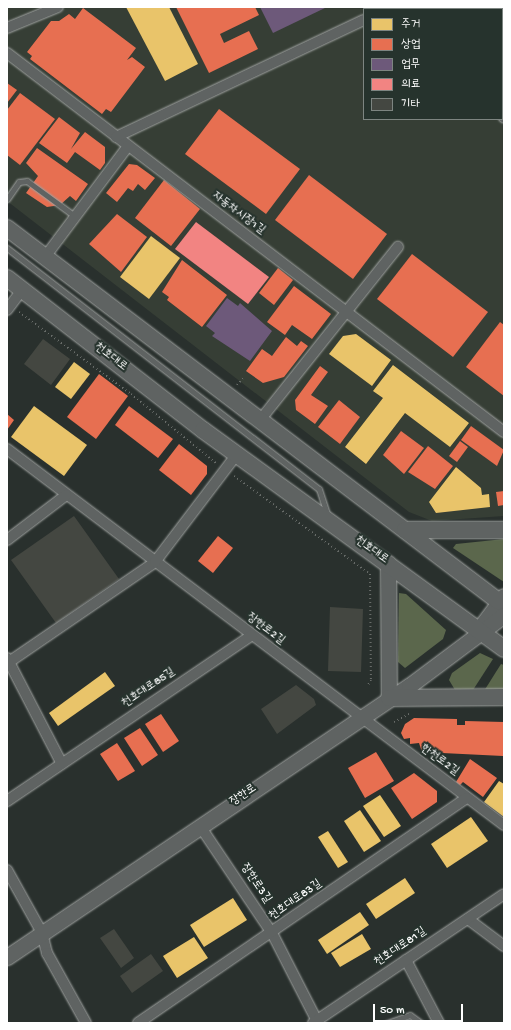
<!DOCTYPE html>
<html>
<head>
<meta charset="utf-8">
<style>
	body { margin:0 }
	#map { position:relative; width:511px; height:1030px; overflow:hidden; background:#29302d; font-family:"Gochi Hand","Poor Story",sans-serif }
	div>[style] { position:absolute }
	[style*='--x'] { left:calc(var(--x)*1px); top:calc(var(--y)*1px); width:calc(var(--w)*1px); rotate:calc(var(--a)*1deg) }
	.built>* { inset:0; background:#363e35 }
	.green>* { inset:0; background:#5b674c }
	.homes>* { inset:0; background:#e9c46a }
	.shops>* { inset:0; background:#e76f51 }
	.offices>* { inset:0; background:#6d597a }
	.health>* { inset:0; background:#f28482 }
	.building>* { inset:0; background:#444741 }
	.path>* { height:2px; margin-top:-1px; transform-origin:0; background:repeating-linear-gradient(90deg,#686c69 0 1px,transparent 0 4px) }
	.roads { filter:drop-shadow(0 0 1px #9fa2a0) drop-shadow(0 0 1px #9fa2a0) }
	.lane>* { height:5px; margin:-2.5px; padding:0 2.5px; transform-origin:2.5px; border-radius:2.5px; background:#5f6362 }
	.street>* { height:10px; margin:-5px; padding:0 5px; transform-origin:5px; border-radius:5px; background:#5f6362 }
	.secondary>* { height:15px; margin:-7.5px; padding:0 7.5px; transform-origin:7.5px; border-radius:7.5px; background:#5f6362 }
	.primary>* { height:16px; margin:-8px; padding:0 8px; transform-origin:8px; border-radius:8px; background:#5f6362 }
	span { translate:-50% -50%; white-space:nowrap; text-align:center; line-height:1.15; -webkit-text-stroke:4px #26332d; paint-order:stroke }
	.street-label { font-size:12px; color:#fff }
	.frame { position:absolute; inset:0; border:8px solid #fff; pointer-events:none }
	.legend { position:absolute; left:363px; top:8px; width:140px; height:112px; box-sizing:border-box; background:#26332d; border:1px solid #7d8581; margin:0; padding:5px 7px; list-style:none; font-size:12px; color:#fff }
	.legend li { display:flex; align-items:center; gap:8px; height:20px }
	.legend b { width:20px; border:1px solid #7d8581 }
	.scale { position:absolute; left:373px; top:1004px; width:90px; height:18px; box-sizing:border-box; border:2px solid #fff; border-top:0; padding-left:5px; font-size:12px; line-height:14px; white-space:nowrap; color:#fff; -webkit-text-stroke:3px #26332d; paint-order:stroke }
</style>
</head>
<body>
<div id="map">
	<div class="built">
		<i style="clip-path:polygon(7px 7px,449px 7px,364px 9px,364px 119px,504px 118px,504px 516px,432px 521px,409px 512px,7px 201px)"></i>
	</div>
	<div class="green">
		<i style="clip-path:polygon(504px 539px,504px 582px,453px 548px,456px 544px)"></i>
		<i style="clip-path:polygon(399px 593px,406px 594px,446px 630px,443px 639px,405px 668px,398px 662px)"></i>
		<i style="clip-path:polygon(480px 653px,493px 659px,473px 690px,455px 690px,449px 680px,452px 673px)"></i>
		<i style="clip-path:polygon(501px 664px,504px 665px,504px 691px,484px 691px)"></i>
	</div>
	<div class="homes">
		<i style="clip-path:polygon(126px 7px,169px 7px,198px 64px,165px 81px)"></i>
		<i style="clip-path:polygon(151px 236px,180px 258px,149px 299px,120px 277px)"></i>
		<i style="clip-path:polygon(356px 334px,391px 360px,372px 386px,329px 354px,343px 336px)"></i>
		<i style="clip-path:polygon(74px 362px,90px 374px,71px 399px,55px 387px)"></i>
		<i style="clip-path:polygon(393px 365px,469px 423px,450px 447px,405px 413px,366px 464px,345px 447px,383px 398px,373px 391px)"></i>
		<i style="clip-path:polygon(34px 406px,87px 445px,64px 476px,11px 437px)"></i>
		<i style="clip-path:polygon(456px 467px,481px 488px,482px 495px,489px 494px,490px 507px,436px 513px,429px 502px)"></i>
		<i style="clip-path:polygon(105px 672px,115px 686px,58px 726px,49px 713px)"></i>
		<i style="clip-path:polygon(499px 781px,504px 784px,504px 817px,484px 802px)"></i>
		<i style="clip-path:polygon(380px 795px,401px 826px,384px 837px,363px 806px)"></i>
		<i style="clip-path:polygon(360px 810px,381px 841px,364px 852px,344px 821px)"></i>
		<i style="clip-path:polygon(471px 817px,488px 841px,447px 868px,431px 844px)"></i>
		<i style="clip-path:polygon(328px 831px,348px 862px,338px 868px,318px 837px)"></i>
		<i style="clip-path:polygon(405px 878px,415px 893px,376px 919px,366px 904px)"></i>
		<i style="clip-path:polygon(233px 898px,247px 920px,204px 947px,190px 925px)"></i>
		<i style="clip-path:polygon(360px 912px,369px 925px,327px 954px,318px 940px)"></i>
		<i style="clip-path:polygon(362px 934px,371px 949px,340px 967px,331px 953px)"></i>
		<i style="clip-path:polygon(194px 937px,208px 958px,177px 978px,163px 956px)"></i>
	</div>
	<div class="shops">
		<i style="clip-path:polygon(176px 7px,255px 7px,259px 15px,220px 34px,224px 43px,249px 31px,258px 49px,209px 73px)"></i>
		<i style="clip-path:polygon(83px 8px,136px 48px,127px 60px,132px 57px,145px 67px,111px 112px,106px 109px,102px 114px,30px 59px,32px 56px,27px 52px,51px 21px,59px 21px,69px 14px,75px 19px)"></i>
		<i style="clip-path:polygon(7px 83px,17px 90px,7px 103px)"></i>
		<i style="clip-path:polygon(20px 93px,55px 119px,20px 165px,7px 155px,7px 110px)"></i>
		<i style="clip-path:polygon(219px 109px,300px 169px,266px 214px,185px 154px)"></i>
		<i style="clip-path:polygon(59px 117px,80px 133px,71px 149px,85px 132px,105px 147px,105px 163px,100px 170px,75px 152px,67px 163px,39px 143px)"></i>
		<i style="clip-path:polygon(37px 148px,88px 184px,76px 201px,70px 196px,60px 205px,47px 207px,26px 193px,38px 176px,26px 163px)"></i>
		<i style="clip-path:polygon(129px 164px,137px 165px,155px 178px,145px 190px,138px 184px,133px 191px,128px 188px,117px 202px,106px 193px)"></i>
		<i style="clip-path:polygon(309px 175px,387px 234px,353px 279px,275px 220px)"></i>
		<i style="clip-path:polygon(164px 180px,200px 209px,171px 246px,135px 218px)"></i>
		<i style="clip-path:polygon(117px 214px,147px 237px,121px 272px,89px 244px)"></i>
		<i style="clip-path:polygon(412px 254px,488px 312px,453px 357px,377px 299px)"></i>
		<i style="clip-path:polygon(182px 260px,227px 295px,202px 327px,167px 300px,169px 297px,162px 292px)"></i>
		<i style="clip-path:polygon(278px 268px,293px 280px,274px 305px,259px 293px)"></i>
		<i style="clip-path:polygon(294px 286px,331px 314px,312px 339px,292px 325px,285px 335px,267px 322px)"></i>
		<i style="clip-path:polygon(500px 322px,504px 325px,504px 396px,466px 367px)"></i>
		<i style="clip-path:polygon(286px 337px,297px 346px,301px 341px,308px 346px,284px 377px,263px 383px,246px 371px,262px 349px,272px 356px)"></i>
		<i style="clip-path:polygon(320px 366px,328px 372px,311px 395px,328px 406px,315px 424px,296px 410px,295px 400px)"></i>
		<i style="clip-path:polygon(99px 374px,128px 396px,96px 439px,67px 417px)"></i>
		<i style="clip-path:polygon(339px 400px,360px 417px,340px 444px,318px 427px)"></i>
		<i style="clip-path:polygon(129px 406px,173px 439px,158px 458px,115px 425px)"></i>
		<i style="clip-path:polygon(7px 414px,14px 420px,7px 430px)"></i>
		<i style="clip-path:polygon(471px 426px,504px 450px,497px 466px,461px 440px)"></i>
		<i style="clip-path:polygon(401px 431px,424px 448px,404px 474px,383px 455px)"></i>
		<i style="clip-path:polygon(460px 441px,468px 447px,457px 462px,449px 456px)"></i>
		<i style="clip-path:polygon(179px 444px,207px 466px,207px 474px,191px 495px,159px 470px)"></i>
		<i style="clip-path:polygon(428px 446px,453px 466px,435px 489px,408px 472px)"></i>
		<i style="clip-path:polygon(504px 491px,504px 505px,498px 506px,496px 492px)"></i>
		<i style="clip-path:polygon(218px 536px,233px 548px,213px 573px,198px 561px)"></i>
		<i style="clip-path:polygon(161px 714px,179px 741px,163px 752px,145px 724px)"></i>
		<i style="clip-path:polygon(414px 718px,457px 719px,457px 725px,465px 725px,465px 721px,504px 722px,504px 760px,503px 756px,422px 752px,419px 743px,410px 744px,410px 738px,404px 739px,401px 733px,405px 724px)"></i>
		<i style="clip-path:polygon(140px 728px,158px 755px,142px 766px,124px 738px)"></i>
		<i style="clip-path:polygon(117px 743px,135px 771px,118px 781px,100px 754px)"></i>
		<i style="clip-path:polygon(376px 752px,394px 781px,365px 798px,348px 768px)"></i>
		<i style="clip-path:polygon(470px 759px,497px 778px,483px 797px,463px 782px,460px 785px,456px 782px)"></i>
		<i style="clip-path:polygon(414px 773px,437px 791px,437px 802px,412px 819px,391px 788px)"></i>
	</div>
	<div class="offices">
		<i style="clip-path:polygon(260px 7px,327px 7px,273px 33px)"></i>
		<i style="clip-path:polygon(227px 298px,238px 306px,240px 303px,272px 331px,250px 361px,212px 336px,215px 333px,206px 326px)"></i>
	</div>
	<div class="health">
		<i style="clip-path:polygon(196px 222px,269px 277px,248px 304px,175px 249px)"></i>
	</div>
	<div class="building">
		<i style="clip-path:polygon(43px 339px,70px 359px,51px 385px,24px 364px)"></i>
		<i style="clip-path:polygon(74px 516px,119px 579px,56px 623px,11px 560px)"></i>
		<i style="clip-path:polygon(330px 607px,363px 609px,361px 672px,328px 671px)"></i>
		<i style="clip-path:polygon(296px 685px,314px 699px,316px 705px,277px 734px,261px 709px)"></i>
		<i style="clip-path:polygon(114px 929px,134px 958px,121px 968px,100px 938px)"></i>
		<i style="clip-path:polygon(151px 954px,163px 971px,132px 993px,120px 976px)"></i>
	</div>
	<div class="path">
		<i style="--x:19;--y:312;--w:139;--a:36.2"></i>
		<i style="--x:131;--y:394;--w:111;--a:39.1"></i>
		<i style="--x:237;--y:385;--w:11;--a:-49"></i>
		<i style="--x:234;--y:476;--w:168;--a:35.8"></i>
		<i style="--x:370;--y:574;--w:106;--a:89.5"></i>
		<i style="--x:371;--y:680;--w:6;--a:121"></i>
		<i style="--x:394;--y:722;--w:19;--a:-28"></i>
	</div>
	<div class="roads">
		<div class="lane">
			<i style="--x:7;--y:199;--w:21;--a:-55"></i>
			<i style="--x:19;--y:182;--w:8;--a:-7"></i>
			<i style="--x:27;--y:181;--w:61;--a:36.3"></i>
			<i style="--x:7;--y:248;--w:394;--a:37.7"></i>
			<i style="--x:319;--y:489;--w:28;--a:72"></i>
			<i style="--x:387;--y:1023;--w:24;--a:-19"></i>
			<i style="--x:410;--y:1015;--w:14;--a:36"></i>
		</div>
		<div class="street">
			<i style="--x:449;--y:7;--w:2;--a:63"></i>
			<i style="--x:387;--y:9;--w:4;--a:-27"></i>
			<i style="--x:7;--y:28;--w:55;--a:-22.4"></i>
			<i style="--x:7;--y:53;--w:625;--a:37.33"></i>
			<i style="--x:502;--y:114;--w:4;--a:63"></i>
			<i style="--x:116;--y:137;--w:274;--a:-25.3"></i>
			<i style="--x:45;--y:257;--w:139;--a:-53.2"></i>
			<i style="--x:7;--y:310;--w:25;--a:-53"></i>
			<i style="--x:261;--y:419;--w:220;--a:-51.5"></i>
			<i style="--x:7;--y:449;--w:623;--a:37.11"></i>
			<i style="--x:7;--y:540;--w:74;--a:-37.3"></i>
			<i style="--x:7;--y:658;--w:119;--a:62.6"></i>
			<i style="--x:9;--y:662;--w:177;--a:-34.4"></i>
			<i style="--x:155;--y:562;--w:136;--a:-52.8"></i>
			<i style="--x:7;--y:801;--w:295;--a:-34.1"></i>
			<i style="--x:200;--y:826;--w:129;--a:56.1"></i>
			<i style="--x:272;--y:933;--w:101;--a:62.9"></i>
			<i style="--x:7;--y:870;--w:72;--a:60.9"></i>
			<i style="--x:42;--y:933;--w:21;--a:76"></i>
			<i style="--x:47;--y:953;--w:80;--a:60.9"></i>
			<i style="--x:468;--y:919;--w:45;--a:36.9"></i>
			<i style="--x:406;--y:960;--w:71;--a:62.4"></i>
			<i style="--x:138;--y:1023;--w:398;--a:-34.4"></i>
			<i style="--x:313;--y:1023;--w:230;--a:-34"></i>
		</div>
		<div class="secondary">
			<i style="--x:388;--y:563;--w:135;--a:89.6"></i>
			<i style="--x:482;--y:625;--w:36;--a:-53"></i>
			<i style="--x:7;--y:957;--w:485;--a:-34"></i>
			<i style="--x:409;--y:686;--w:119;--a:-36.8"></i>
		</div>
		<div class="primary">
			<i style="--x:7;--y:228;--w:617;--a:37.22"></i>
			<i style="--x:7;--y:278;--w:248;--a:37.8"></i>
			<i style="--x:203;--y:430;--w:372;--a:36"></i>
			<i style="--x:405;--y:530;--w:99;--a:0"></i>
			<i style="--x:389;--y:698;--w:115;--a:-0.5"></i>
		</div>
	</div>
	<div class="street-label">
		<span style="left:238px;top:214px;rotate:37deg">자동차시장1길</span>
		<span style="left:110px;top:358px;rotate:38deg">천호대로</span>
		<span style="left:371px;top:551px;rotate:36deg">천호대로</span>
		<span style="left:265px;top:630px;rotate:37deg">장한로2길</span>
		<span style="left:149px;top:689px;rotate:-34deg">천호대로85길</span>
		<span style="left:439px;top:761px;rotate:36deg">한천로2길</span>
		<span style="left:244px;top:796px;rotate:-34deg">장한로</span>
		<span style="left:255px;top:884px;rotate:56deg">장한로3길</span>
		<span style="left:296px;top:901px;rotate:-35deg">천호대로83길</span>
		<span style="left:401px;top:948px;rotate:-34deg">천호대로81길</span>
	</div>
	<div class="frame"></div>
	<ul class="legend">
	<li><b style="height:11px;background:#e9c46a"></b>주거</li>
	<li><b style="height:11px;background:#e76f51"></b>상업</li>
	<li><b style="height:11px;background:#6d597a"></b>업무</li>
	<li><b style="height:11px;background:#f28482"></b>의료</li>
	<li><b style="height:11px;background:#444741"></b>기타</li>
	</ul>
	<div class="scale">50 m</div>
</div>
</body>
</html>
